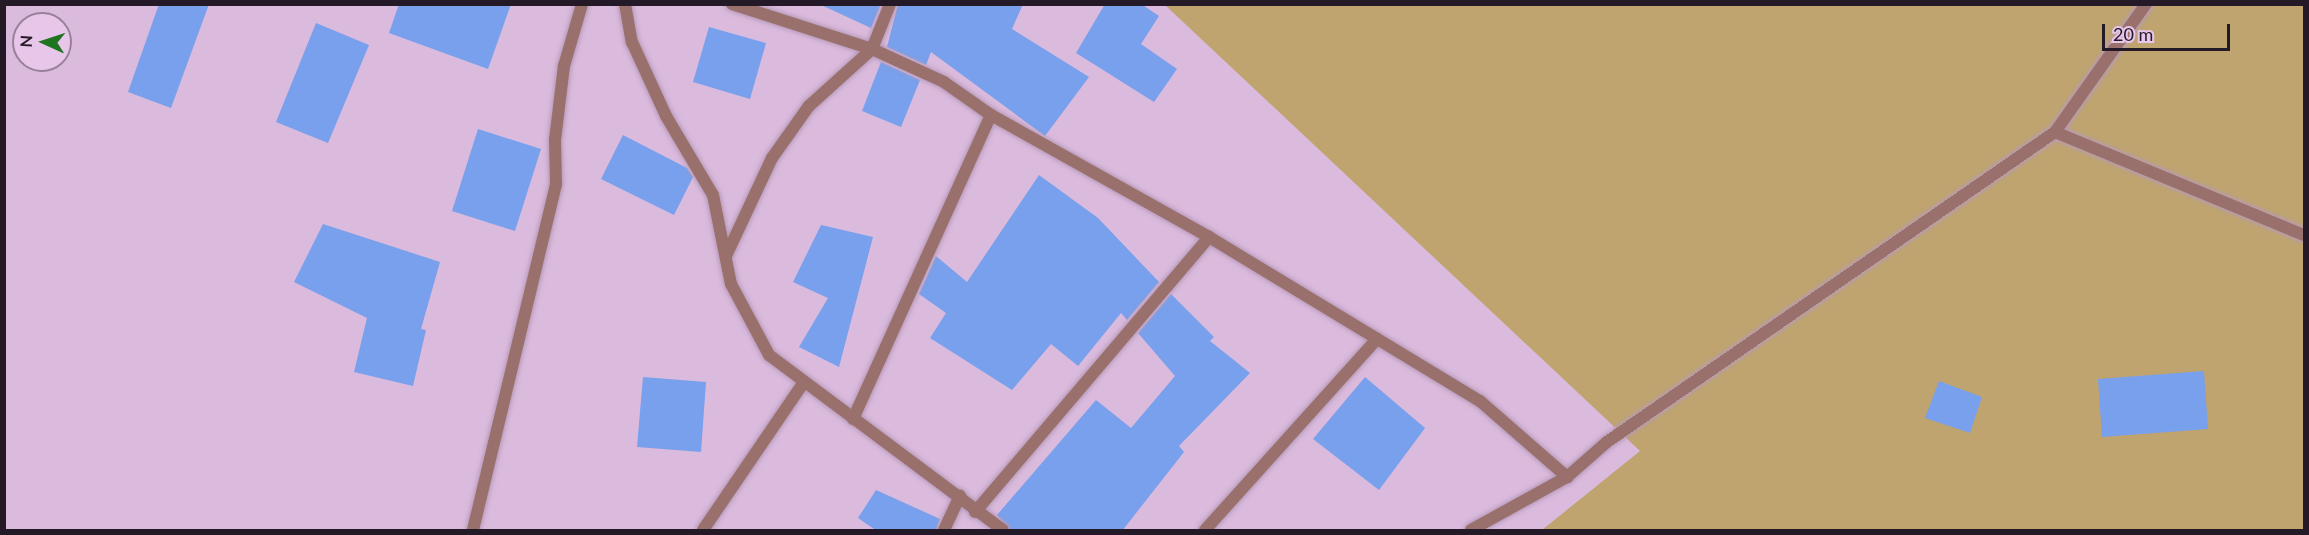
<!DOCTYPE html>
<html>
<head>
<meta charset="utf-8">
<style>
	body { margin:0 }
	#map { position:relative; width:2309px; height:535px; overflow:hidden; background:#dabadd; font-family:Lato,sans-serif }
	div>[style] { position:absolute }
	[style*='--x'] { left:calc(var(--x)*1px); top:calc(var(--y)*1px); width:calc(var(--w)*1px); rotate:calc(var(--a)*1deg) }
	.green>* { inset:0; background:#bfa46f }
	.building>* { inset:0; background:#78a0ec }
	.roads { filter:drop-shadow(0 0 2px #b69ab8) drop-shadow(0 0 2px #b69ab8) }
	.street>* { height:12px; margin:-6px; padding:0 6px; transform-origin:6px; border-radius:6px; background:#9a706d }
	span { translate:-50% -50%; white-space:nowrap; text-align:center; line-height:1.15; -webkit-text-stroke:4.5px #e7c6ea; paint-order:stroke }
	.frame { position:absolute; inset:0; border:6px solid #241926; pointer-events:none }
	.north { position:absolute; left:12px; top:12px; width:60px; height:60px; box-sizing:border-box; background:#e7c6ea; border:2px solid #99819c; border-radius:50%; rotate:273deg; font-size:16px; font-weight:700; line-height:24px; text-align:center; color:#241926 }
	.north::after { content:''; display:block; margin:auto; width:21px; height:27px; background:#207521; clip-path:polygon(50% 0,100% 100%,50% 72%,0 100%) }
	.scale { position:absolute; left:2102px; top:24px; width:128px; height:27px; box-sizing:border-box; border:3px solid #241926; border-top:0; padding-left:8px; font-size:18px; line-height:21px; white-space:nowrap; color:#241926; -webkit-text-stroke:4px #e7c6ea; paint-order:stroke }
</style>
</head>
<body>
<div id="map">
	<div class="green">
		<i style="clip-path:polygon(1165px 5px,2304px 5px,2304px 530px,1542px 530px,1640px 451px)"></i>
	</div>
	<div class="building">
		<i style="clip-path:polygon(159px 4px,209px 4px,171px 108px,128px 92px)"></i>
		<i style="clip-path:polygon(399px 4px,511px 4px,488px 69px,389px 33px)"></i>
		<i style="clip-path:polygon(819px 4px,881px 4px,871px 28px)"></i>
		<i style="clip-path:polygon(898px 4px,1023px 4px,1012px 29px,1089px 77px,1045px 136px,931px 52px,926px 65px,887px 47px)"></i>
		<i style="clip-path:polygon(1105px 4px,1141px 4px,1159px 16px,1141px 44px,1177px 69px,1154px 102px,1076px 53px)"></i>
		<i style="clip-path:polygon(316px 23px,369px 45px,328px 143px,276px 122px)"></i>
		<i style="clip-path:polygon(709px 27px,766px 43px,750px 99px,693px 82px)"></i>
		<i style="clip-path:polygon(881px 62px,920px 80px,901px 127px,862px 111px)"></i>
		<i style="clip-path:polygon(478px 129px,541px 149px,515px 231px,452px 211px)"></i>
		<i style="clip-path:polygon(623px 135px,687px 168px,693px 177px,674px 215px,601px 179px)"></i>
		<i style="clip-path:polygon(1039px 175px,1098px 218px,1159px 282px,1127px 320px,1121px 313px,1078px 366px,1051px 344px,1012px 390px,930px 338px,946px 313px,919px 294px,936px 256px,967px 282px)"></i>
		<i style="clip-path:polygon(323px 224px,440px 262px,421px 329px,426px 330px,413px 386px,354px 372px,367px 318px,294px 282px)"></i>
		<i style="clip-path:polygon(821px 225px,873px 237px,839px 367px,799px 347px,828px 298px,793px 282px)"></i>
		<i style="clip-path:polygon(1171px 294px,1214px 337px,1210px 341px,1250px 373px,1179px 446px,1184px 452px,1122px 531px,1011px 531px,997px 515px,1096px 400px,1131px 428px,1175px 376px,1138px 333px)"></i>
		<i style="clip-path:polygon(2204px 371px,2208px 429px,2102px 437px,2098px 379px)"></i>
		<i style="clip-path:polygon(643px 377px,706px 382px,701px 452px,637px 447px)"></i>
		<i style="clip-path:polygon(1365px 377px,1425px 428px,1379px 490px,1313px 439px)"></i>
		<i style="clip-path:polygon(1939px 381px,1982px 397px,1970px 433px,1925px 418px)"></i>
		<i style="clip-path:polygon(876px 490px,940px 519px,936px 531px,877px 531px,858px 518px)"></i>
	</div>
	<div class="roads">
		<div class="street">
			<i style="--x:625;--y:4;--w:39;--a:80"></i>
			<i style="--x:632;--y:42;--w:81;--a:65.3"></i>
			<i style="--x:666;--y:116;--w:92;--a:59.3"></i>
			<i style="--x:713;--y:195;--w:91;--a:78.6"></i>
			<i style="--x:731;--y:284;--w:81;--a:61.8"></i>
			<i style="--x:769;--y:355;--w:292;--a:36.8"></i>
			<i style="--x:732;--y:4;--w:147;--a:17.8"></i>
			<i style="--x:872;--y:49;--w:79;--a:24.6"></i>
			<i style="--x:944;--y:82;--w:57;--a:35.1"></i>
			<i style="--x:991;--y:115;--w:250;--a:29.2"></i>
			<i style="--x:1209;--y:237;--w:317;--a:31.2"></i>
			<i style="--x:1480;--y:401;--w:116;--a:41.1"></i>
			<i style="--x:2055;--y:132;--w:269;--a:22.5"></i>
			<i style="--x:726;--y:256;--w:108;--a:-64.9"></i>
			<i style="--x:772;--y:158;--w:64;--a:-54.6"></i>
			<i style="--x:809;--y:106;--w:85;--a:-42.1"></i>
			<i style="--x:872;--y:49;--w:48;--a:-68.2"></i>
			<i style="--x:853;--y:419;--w:334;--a:-65.6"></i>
			<i style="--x:975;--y:512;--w:361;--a:-49.6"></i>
			<i style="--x:473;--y:530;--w:356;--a:-76.5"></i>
			<i style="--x:556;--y:184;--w:44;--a:-91.3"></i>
			<i style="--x:555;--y:140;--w:75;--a:-83.1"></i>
			<i style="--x:564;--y:66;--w:65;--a:-73.8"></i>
			<i style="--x:703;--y:530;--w:179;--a:-55.7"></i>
			<i style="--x:944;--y:530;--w:38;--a:-65"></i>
			<i style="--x:1205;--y:530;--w:257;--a:-48"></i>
			<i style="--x:1471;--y:530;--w:110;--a:-28.9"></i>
			<i style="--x:1567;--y:477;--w:53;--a:-41.2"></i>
			<i style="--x:1607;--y:442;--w:545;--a:-34.68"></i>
			<i style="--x:2055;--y:132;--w:157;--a:-54.6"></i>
		</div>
	</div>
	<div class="frame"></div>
	<div class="north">N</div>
	<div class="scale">20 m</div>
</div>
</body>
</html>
